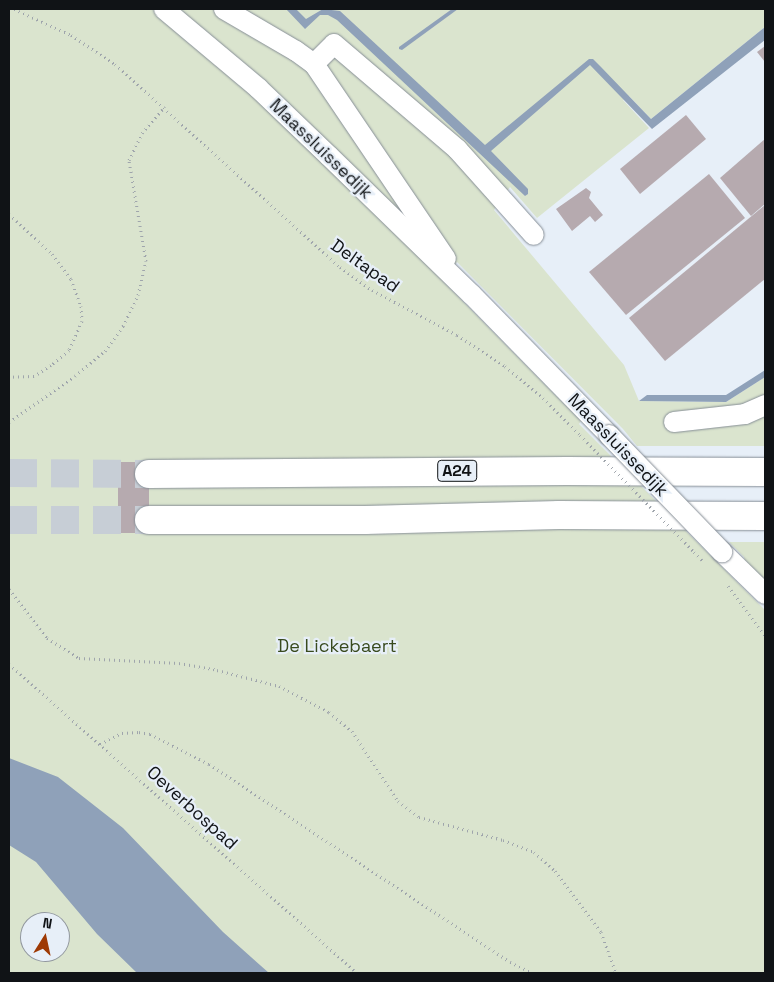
<!DOCTYPE html>
<html>
<head>
<meta charset="utf-8">
<style>
	body { margin:0 }
	#map { position:relative; width:774px; height:982px; overflow:hidden; background:#e7eff8; font-family:"Space Grotesk",sans-serif }
	div>[style] { position:absolute }
	[style*='--x'] { left:calc(var(--x)*1px); top:calc(var(--y)*1px); width:calc(var(--w)*1px); rotate:calc(var(--a)*1deg) }
	.green>* { inset:0; background:#dae4ce }
	.water>* { inset:0; background:#8fa1b9 }
	.building>* { inset:0; background:#b6aaaf }
	.highway-tunnel>* { height:28px; margin-top:-14px; transform-origin:0; background:repeating-linear-gradient(90deg,#c7ced6 0 28px,transparent 0 42px) }
	.path>* { height:3px; margin-top:-1.5px; transform-origin:0; background:repeating-linear-gradient(90deg,#9fa5ac 0 1px,transparent 0 5px) }
	.roads { filter:drop-shadow(0 0 1px #868e96) drop-shadow(0 0 1px #868e96) }
	.minor>* { height:20px; margin:-10px; padding:0 10px; transform-origin:10px; border-radius:10px; background:#fff }
	.highway>* { height:28px; margin:-14px; padding:0 14px; transform-origin:14px; border-radius:14px; background:#fff }
	.path-bridge>* { height:3px; margin-top:-1.5px; transform-origin:0; background:repeating-linear-gradient(90deg,#9fa5ac 0 1px,transparent 0 5px) }
	.bridges { filter:drop-shadow(0 0 1px #868e96) drop-shadow(0 0 1px #868e96) }
	.minor-bridge>* { height:20px; margin:-10px; padding:0 10px; transform-origin:10px; border-radius:10px; background:#fff }
	span { translate:-50% -50%; white-space:nowrap; text-align:center; line-height:1.15; -webkit-text-stroke:4.5px #e7eff8; paint-order:stroke }
	.shield-label span { padding:1px 4px; background:#e7eff8; border:1px solid; border-radius:4px; -webkit-text-stroke-width:0 }
	.shield-label { font-size:16px; color:#101316; font-weight:700 }
	.street-label { font-size:18px; color:#101316 }
	.park-label { font-size:18px; color:#384a1e }
	.frame { position:absolute; inset:0; border:10px solid #101316; pointer-events:none }
	.north { position:absolute; left:20px; top:912px; width:50px; height:50px; box-sizing:border-box; background:#e7eff8; border:1px solid #91979e; border-radius:50%; rotate:10deg; font-size:14px; font-weight:700; line-height:20px; text-align:center; color:#101316 }
	.north::after { content:''; display:block; margin:auto; width:18px; height:22px; background:#9e3a05; clip-path:polygon(50% 0,100% 100%,50% 72%,0 100%) }
</style>
</head>
<body>
<div id="map">
	<div class="green">
		<i style="clip-path:polygon(evenodd,9px 9px,765px 9px,765px 27px,651px 119px,629px 96px,623px 100px,649px 128px,537px 218px,510px 187px,494px 210px,624px 365px,639px 401px,726px 402px,765px 377px,765px 446px,637px 446px,623px 429px,457px 262px,443px 281px,581px 421px,579px 424px,765px 610px,765px 973px,9px 973px,9px 9px,30px 922px,60px 922px,60px 952px,30px 952px,30px 922px)"></i>
		<i style="clip-path:polygon(729px 542px,765px 542px,765px 585px,745px 564px,744px 557px)"></i>
	</div>
	<div class="water">
		<i style="clip-path:polygon(286px 9px,296px 9px,306px 19px,323px 9px,340px 11px,485px 145px,589px 59px,593px 59px,601px 67px,651px 119px,765px 27px,765px 40px,652px 129px,590px 65px,491px 151px,528px 189px,528px 194px,525px 196px,337px 20px,328px 15px,320px 15px,305px 29px)"></i>
		<i style="clip-path:polygon(452px 9px,458px 9px,402px 50px,399px 49px,399px 47px)"></i>
		<i style="clip-path:polygon(765px 370px,765px 377px,726px 402px,639px 401px,647px 395px,726px 395px)"></i>
		<i style="clip-path:polygon(9px 758px,58px 777px,123px 828px,223px 932px,269px 973px,137px 973px,97px 934px,36px 862px,9px 845px)"></i>
	</div>
	<div class="building">
		<i style="clip-path:polygon(765px 46px,765px 62px,757px 52px)"></i>
		<i style="clip-path:polygon(686px 115px,706px 139px,640px 194px,620px 169px)"></i>
		<i style="clip-path:polygon(765px 139px,765px 204px,751px 216px,720px 178px)"></i>
		<i style="clip-path:polygon(709px 174px,745px 218px,626px 315px,589px 272px)"></i>
		<i style="clip-path:polygon(586px 188px,591px 192px,589px 198px,603px 215px,595px 222px,590px 216px,572px 231px,556px 209px)"></i>
		<i style="clip-path:polygon(765px 205px,765px 279px,665px 361px,629px 318px)"></i>
		<i style="clip-path:polygon(118px 462px,149px 462px,149px 533px,118px 533px)"></i>
	</div>
	<div class="highway-tunnel">
		<i style="--x:9;--y:473;--w:140;--a:0.4"></i>
		<i style="--x:9;--y:520;--w:140;--a:0"></i>
	</div>
	<div class="path">
		<i style="--x:14;--y:9;--w:63;--a:24.5"></i>
		<i style="--x:71;--y:35;--w:53;--a:33.4"></i>
		<i style="--x:115;--y:64;--w:303;--a:42.1"></i>
		<i style="--x:340;--y:267;--w:39;--a:36"></i>
		<i style="--x:372;--y:290;--w:96;--a:27.9"></i>
		<i style="--x:457;--y:335;--w:57;--a:32.9"></i>
		<i style="--x:505;--y:366;--w:50;--a:40.1"></i>
		<i style="--x:543;--y:398;--w:52;--a:45"></i>
		<i style="--x:9;--y:214;--w:59;--a:42.9"></i>
		<i style="--x:52;--y:254;--w:31;--a:53"></i>
		<i style="--x:71;--y:279;--w:29;--a:70"></i>
		<i style="--x:81;--y:306;--w:15;--a:86"></i>
		<i style="--x:82;--y:321;--w:32;--a:114"></i>
		<i style="--x:69;--y:350;--w:23;--a:140"></i>
		<i style="--x:51;--y:365;--w:20;--a:147"></i>
		<i style="--x:34;--y:376;--w:25;--a:178"></i>
		<i style="--x:9;--y:422;--w:80;--a:-34.9"></i>
		<i style="--x:75;--y:376;--w:39;--a:-40"></i>
		<i style="--x:105;--y:351;--w:31;--a:-54"></i>
		<i style="--x:123;--y:326;--w:34;--a:-64"></i>
		<i style="--x:138;--y:295;--w:35;--a:-77"></i>
		<i style="--x:146;--y:261;--w:102;--a:-99.6"></i>
		<i style="--x:129;--y:160;--w:30;--a:-64"></i>
		<i style="--x:142;--y:133;--w:35;--a:-49"></i>
		<i style="--x:694;--y:552;--w:13;--a:45"></i>
		<i style="--x:728;--y:586;--w:62;--a:53.5"></i>
		<i style="--x:9;--y:589;--w:62;--a:52.2"></i>
		<i style="--x:47;--y:638;--w:38;--a:32"></i>
		<i style="--x:79;--y:658;--w:100;--a:2.9"></i>
		<i style="--x:179;--y:663;--w:39;--a:10"></i>
		<i style="--x:217;--y:670;--w:64;--a:14.5"></i>
		<i style="--x:279;--y:686;--w:56;--a:27.5"></i>
		<i style="--x:329;--y:712;--w:30;--a:40"></i>
		<i style="--x:352;--y:731;--w:84;--a:56.7"></i>
		<i style="--x:398;--y:801;--w:26;--a:37"></i>
		<i style="--x:419;--y:817;--w:87;--a:15.3"></i>
		<i style="--x:503;--y:840;--w:33;--a:21"></i>
		<i style="--x:534;--y:852;--w:28;--a:42"></i>
		<i style="--x:555;--y:871;--w:76;--a:53"></i>
		<i style="--x:601;--y:932;--w:44;--a:69.9"></i>
		<i style="--x:9;--y:664;--w:465;--a:41.6"></i>
		<i style="--x:100;--y:744;--w:25;--a:-27"></i>
		<i style="--x:122;--y:733;--w:17;--a:-3"></i>
		<i style="--x:139;--y:732;--w:11;--a:10"></i>
		<i style="--x:150;--y:734;--w:66;--a:27"></i>
		<i style="--x:209;--y:764;--w:360;--a:33.3"></i>
		<i style="--x:510;--y:962;--w:25;--a:26"></i>
	</div>
	<div class="roads">
		<div class="minor">
			<i style="--x:164;--y:9;--w:123;--a:40"></i>
			<i style="--x:258;--y:88;--w:98;--a:43.8"></i>
			<i style="--x:329;--y:156;--w:199;--a:44.2"></i>
			<i style="--x:472;--y:295;--w:196;--a:45.6"></i>
			<i style="--x:224;--y:9;--w:83;--a:30.3"></i>
			<i style="--x:296;--y:51;--w:22;--a:36"></i>
			<i style="--x:314;--y:64;--w:235;--a:55.9"></i>
			<i style="--x:314;--y:64;--w:28;--a:-45"></i>
			<i style="--x:334;--y:44;--w:162;--a:40.5"></i>
			<i style="--x:457;--y:149;--w:115;--a:48.2"></i>
			<i style="--x:674;--y:422;--w:71;--a:-6.4"></i>
			<i style="--x:745;--y:414;--w:22;--a:-24"></i>
			<i style="--x:722;--y:552;--w:60;--a:44.3"></i>
		</div>
		<div class="highway">
			<i style="--x:149;--y:474;--w:418;--a:-0.4"></i>
			<i style="--x:567;--y:471;--w:198;--a:0.3"></i>
			<i style="--x:149;--y:520;--w:216;--a:0"></i>
			<i style="--x:365;--y:520;--w:194;--a:-1.5"></i>
			<i style="--x:559;--y:515;--w:206;--a:0.3"></i>
		</div>
	</div>
	<div class="path-bridge">
		<i style="--x:580;--y:435;--w:163;--a:45.7"></i>
	</div>
	<div class="bridges">
		<div class="minor-bridge">
			<i style="--x:609;--y:435;--w:163;--a:46"></i>
		</div>
	</div>
	<div class="shield-label">
		<span style="left:457px;top:471px">A24</span>
	</div>
	<div class="street-label">
		<span style="left:321px;top:149px;rotate:44deg">Maassluissedijk</span>
		<span style="left:365px;top:266px;rotate:35deg">Deltapad</span>
		<span style="left:618px;top:445px;rotate:46deg">Maassluissedijk</span>
		<span style="left:192px;top:808px;rotate:42deg">Oeverbospad</span>
	</div>
	<div class="park-label">
		<span style="left:337px;top:646px">De Lickebaert</span>
	</div>
	<div class="frame"></div>
	<div class="north">N</div>
</div>
</body>
</html>
